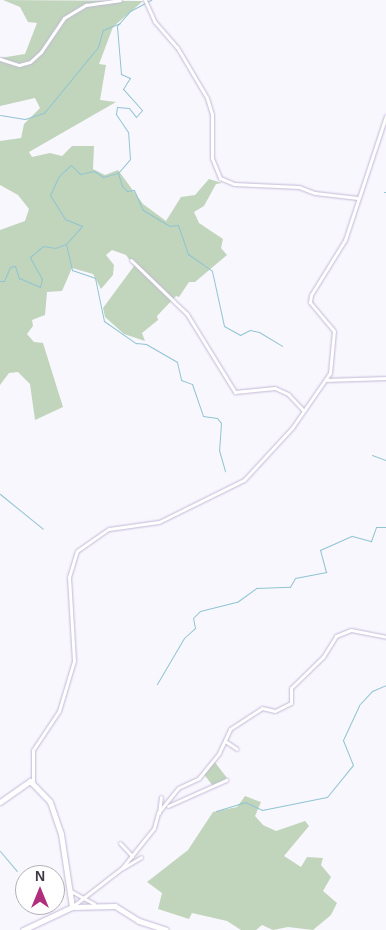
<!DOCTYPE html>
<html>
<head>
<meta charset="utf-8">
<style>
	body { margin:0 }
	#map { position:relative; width:386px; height:930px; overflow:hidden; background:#f9f7fe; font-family:Helvetica,sans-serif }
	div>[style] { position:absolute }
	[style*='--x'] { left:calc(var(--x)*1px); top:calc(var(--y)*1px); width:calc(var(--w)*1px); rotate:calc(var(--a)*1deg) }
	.green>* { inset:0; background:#c0d5bc }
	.stream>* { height:1px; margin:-0.5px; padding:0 0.5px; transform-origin:0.5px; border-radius:0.5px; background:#90c4d2 }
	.roads { filter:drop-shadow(0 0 1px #c2b9d6) drop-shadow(0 0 1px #c2b9d6) }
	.minor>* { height:3px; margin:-1.5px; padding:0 1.5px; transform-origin:1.5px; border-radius:1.5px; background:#fff }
	.major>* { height:5px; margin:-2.5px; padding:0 2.5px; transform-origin:2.5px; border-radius:2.5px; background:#fff }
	span { translate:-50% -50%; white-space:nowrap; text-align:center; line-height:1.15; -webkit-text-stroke:4px #fff; paint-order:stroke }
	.north { position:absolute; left:15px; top:865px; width:50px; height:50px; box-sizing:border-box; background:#fff; border:1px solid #b1b0b5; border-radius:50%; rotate:0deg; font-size:14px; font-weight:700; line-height:20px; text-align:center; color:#3d3945 }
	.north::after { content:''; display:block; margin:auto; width:18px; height:22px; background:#af2f7c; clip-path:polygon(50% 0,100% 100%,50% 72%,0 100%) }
</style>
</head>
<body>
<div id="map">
	<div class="green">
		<i style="clip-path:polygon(3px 0,143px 1px,113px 27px,99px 64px,106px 65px,100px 100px,116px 102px,29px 152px,32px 157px,50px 153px,62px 156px,72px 146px,94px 146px,93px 169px,105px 175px,118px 170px,143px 204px,166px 221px,181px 197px,195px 195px,209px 179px,222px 183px,216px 184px,204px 206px,194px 212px,199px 223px,223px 239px,221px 248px,227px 255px,195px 282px,189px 282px,179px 297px,176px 296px,157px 316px,158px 320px,142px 333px,145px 341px,124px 334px,105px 317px,103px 308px,134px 266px,126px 255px,112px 250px,106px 255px,114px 265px,113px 275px,101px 289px,93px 274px,72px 268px,62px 291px,47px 292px,45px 315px,32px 320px,33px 326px,27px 334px,34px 342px,43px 343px,63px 407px,35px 420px,30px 384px,18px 372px,9px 373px,0 385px,0 230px,25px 221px,29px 209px,18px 195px,0 185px,0 141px,21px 138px,24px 124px,40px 108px,35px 98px,0 106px,0 58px,25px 54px,37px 23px,28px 22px,20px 7px)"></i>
		<i style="clip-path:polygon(214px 761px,227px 778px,213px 786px,203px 773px)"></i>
		<i style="clip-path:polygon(245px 796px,261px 802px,255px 816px,263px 825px,276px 831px,305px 821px,309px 826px,284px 856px,301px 867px,307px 857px,323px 858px,321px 865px,331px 877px,323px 891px,337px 903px,331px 915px,313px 930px,288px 927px,273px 930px,262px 925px,256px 930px,241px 930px,227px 921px,192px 913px,189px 919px,158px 909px,162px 893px,147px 882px,188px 850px,213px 812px,237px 807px)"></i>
	</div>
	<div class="stream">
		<i style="--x:0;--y:115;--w:25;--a:9"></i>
		<i style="--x:25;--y:119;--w:20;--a:-18"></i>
		<i style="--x:44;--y:113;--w:85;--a:-50.7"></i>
		<i style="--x:98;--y:47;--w:18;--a:-74"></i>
		<i style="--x:103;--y:30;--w:18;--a:-22"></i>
		<i style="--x:118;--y:173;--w:14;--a:73"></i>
		<i style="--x:122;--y:186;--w:7;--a:45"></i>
		<i style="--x:127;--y:191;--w:7;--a:-8"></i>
		<i style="--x:134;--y:190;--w:22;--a:66"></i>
		<i style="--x:143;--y:210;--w:31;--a:31"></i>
		<i style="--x:170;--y:226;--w:8;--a:-7"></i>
		<i style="--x:178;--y:225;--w:31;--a:71"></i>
		<i style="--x:188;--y:254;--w:29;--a:35"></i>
		<i style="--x:212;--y:271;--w:56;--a:77.7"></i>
		<i style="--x:224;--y:326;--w:18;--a:29"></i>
		<i style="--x:240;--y:335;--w:11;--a:-27"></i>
		<i style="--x:250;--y:330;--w:9;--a:13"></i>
		<i style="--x:259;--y:332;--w:27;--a:31"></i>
		<i style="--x:384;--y:192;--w:2;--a:0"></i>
		<i style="--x:66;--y:244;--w:27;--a:77"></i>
		<i style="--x:72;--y:270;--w:24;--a:19"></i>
		<i style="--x:95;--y:278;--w:44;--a:78.2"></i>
		<i style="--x:104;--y:321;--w:39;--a:35"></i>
		<i style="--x:136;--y:343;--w:10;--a:6"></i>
		<i style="--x:146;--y:344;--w:36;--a:30"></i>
		<i style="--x:177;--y:362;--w:18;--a:77"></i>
		<i style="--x:181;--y:380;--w:12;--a:20"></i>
		<i style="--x:192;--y:384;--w:34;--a:71"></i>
		<i style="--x:203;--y:416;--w:14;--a:8"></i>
		<i style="--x:217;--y:418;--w:6;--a:51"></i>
		<i style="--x:221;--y:423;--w:27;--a:94"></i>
		<i style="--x:219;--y:450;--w:22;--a:74"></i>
		<i style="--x:0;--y:281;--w:4;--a:0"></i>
		<i style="--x:4;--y:281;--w:15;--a:-67"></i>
		<i style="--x:10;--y:267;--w:5;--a:-11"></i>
		<i style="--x:15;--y:266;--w:13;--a:72"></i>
		<i style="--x:19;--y:278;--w:23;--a:23"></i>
		<i style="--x:40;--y:287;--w:8;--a:-76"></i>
		<i style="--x:42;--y:279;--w:25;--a:-119"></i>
		<i style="--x:30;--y:257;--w:17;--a:-40"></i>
		<i style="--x:43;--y:246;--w:12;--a:9"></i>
		<i style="--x:55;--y:248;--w:12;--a:-20"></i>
		<i style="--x:66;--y:244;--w:24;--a:-48"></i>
		<i style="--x:82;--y:226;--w:18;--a:-158"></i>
		<i style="--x:65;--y:219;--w:28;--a:-122"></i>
		<i style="--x:50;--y:195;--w:21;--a:-65"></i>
		<i style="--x:59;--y:176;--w:16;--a:-43"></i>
		<i style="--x:71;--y:165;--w:13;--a:45"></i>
		<i style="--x:80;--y:174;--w:14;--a:-12"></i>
		<i style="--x:94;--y:171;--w:11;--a:34"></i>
		<i style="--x:103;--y:177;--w:16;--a:-15"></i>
		<i style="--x:118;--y:173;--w:18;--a:-49"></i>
		<i style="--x:130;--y:159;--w:27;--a:-94"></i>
		<i style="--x:128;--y:132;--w:22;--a:-124"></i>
		<i style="--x:116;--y:114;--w:7;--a:-82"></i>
		<i style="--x:117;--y:107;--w:12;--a:5"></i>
		<i style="--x:129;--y:108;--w:11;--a:52"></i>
		<i style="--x:136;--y:117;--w:9;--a:-49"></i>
		<i style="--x:142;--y:110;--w:28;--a:-132"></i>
		<i style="--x:123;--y:89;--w:13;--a:-58"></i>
		<i style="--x:130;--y:78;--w:10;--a:-156"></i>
		<i style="--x:121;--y:74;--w:48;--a:-94.8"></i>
		<i style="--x:117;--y:26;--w:20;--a:-49"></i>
		<i style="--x:130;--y:11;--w:24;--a:-28"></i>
		<i style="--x:372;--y:455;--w:15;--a:20"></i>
		<i style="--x:0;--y:494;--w:55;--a:39.1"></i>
		<i style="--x:157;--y:684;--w:53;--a:-59.6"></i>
		<i style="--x:184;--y:638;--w:15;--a:-42"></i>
		<i style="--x:195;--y:628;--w:10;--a:-101"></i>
		<i style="--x:193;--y:618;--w:10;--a:-45"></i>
		<i style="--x:200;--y:611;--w:38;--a:-14"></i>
		<i style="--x:237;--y:602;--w:24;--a:-36"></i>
		<i style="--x:256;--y:588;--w:34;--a:-2"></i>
		<i style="--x:290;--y:587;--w:10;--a:-61"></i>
		<i style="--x:295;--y:578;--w:32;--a:-11"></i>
		<i style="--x:326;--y:572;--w:23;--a:-105"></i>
		<i style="--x:320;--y:550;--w:35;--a:-24"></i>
		<i style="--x:352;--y:536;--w:20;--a:15"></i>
		<i style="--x:371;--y:541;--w:15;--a:-70"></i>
		<i style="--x:376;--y:527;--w:10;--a:0"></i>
		<i style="--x:216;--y:811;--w:30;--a:-17"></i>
		<i style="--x:245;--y:802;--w:19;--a:25"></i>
		<i style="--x:262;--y:810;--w:66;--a:-11.3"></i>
		<i style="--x:327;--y:797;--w:41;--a:-50.9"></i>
		<i style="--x:353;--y:765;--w:27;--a:-112"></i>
		<i style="--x:343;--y:740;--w:38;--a:-65"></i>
		<i style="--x:359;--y:705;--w:19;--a:-47"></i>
		<i style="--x:372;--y:691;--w:15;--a:-23"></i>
		<i style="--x:0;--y:851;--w:26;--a:50"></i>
	</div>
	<div class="roads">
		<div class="minor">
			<i style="--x:145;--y:0;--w:24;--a:66"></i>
			<i style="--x:155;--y:22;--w:33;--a:49"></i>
			<i style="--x:177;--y:47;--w:59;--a:59.5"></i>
			<i style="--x:207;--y:98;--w:17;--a:73"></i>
			<i style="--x:212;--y:114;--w:44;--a:90"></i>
			<i style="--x:212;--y:158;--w:22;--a:68"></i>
			<i style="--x:220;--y:178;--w:15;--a:23"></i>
			<i style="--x:234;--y:184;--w:65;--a:2.6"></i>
			<i style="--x:299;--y:187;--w:17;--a:21"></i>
			<i style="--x:315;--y:193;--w:43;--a:6.6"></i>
			<i style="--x:0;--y:59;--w:20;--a:18"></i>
			<i style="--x:19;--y:65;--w:11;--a:-15"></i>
			<i style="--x:30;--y:62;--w:15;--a:-42"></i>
			<i style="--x:41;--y:52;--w:41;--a:-55.9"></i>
			<i style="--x:64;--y:18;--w:26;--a:-31"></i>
			<i style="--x:86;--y:5;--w:34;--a:-8"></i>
			<i style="--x:131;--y:260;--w:78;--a:44"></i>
			<i style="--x:187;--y:314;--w:92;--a:58.4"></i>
			<i style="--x:235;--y:392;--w:40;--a:-5.7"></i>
			<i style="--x:275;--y:388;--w:14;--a:25"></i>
			<i style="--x:288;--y:394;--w:23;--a:47"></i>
			<i style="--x:326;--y:380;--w:60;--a:-1.9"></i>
			<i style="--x:225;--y:741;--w:14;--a:34"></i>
			<i style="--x:33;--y:782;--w:32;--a:-90"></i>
			<i style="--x:33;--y:750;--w:47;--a:-56.3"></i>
			<i style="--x:59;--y:711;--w:52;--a:-73.3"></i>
			<i style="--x:74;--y:661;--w:84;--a:-93.4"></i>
			<i style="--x:69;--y:577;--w:27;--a:-73"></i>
			<i style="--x:77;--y:551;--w:39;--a:-35"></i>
			<i style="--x:109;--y:529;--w:50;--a:-8"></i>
			<i style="--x:159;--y:522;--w:95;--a:-26.3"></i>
			<i style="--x:244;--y:480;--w:71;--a:-47.3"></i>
			<i style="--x:292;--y:428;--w:67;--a:-55.4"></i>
			<i style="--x:330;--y:373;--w:42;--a:-84.6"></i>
			<i style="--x:334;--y:331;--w:38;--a:-130"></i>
			<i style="--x:310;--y:302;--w:7;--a:-82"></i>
			<i style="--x:311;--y:295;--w:65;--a:-58.3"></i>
			<i style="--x:345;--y:240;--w:131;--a:-71.7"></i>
			<i style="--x:168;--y:806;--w:64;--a:-24.1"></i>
			<i style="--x:159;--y:813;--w:16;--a:-83"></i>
			<i style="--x:120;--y:843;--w:18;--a:47"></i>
			<i style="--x:123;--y:868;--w:21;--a:-31"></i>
			<i style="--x:69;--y:890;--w:29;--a:29"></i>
			<i style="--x:73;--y:906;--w:62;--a:-37.8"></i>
			<i style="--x:122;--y:868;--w:51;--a:-51.3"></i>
			<i style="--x:154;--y:828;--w:16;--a:-75"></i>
			<i style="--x:158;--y:813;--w:32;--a:-51"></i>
			<i style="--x:178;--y:788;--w:23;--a:-25"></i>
			<i style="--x:199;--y:778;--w:32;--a:-51"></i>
			<i style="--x:219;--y:753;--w:26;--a:-65"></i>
			<i style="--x:230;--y:729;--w:38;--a:-33"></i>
			<i style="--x:262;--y:708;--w:13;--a:13"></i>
			<i style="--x:275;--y:711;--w:18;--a:-27"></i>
			<i style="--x:291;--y:703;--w:15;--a:-90"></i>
			<i style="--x:291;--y:688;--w:45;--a:-44.1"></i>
			<i style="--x:323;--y:657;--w:25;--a:-58"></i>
			<i style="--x:336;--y:636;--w:16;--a:-22"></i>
			<i style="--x:351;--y:630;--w:36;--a:11"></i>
		</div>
		<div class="major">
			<i style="--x:0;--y:802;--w:37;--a:-35"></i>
			<i style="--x:30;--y:781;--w:29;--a:46"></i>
			<i style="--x:50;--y:802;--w:34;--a:71"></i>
			<i style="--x:61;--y:834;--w:74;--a:81.4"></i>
			<i style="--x:72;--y:907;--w:43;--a:-1.3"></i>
			<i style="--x:115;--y:906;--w:28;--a:32"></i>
			<i style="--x:139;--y:921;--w:28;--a:18"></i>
			<i style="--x:23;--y:930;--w:54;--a:-25.1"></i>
		</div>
	</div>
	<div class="north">N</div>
</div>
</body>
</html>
